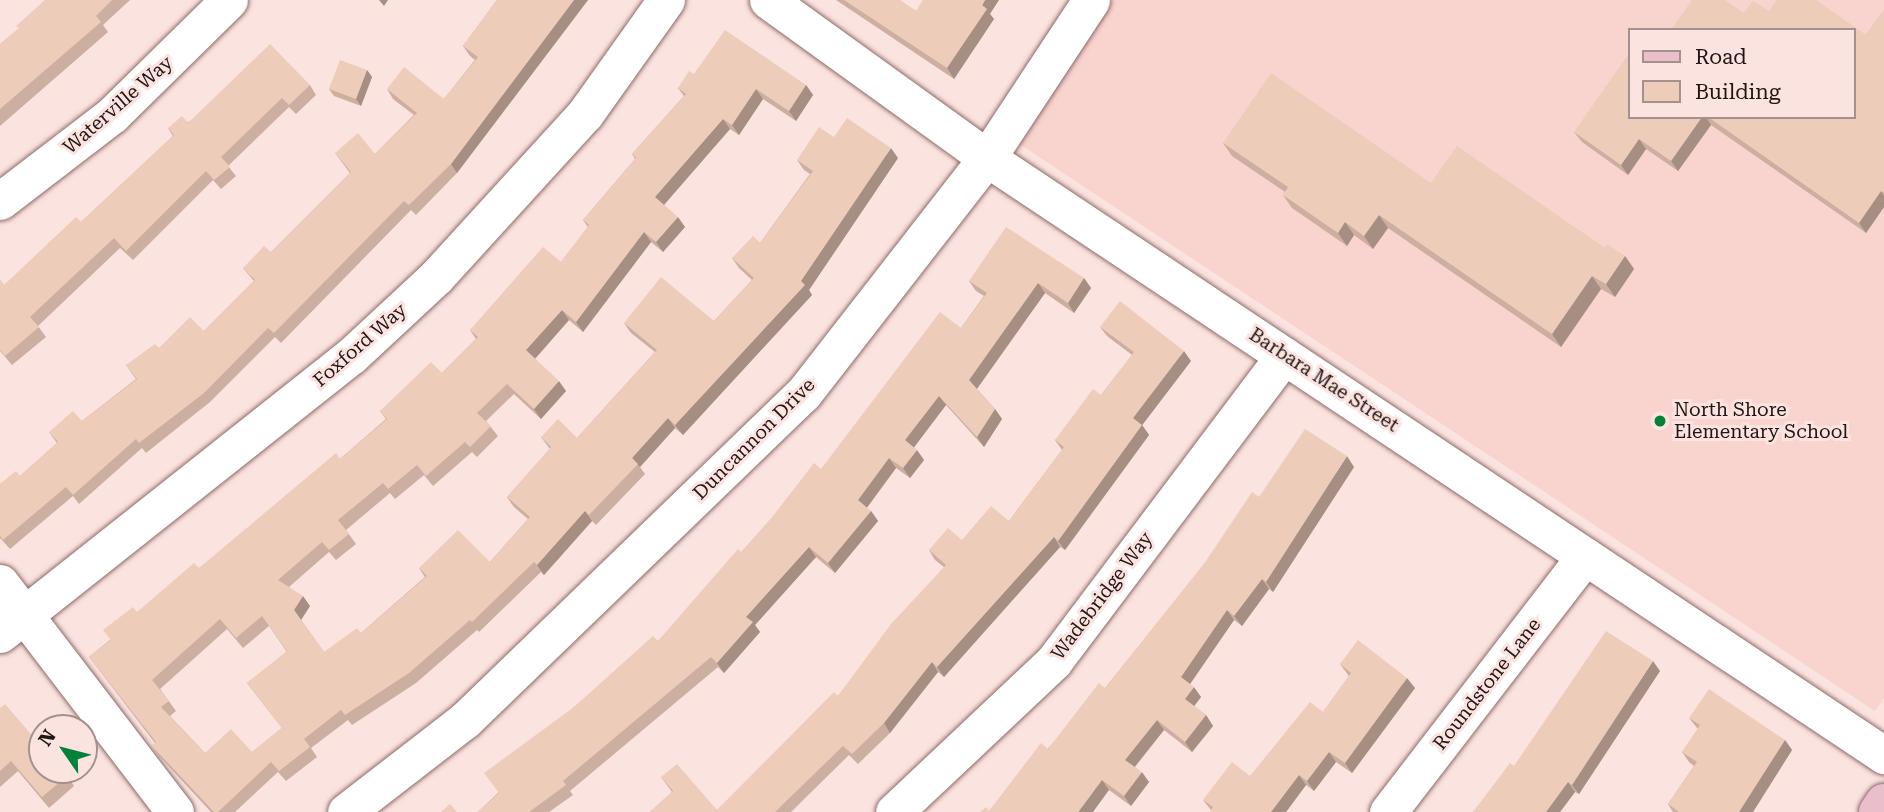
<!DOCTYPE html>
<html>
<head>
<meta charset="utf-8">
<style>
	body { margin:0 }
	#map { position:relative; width:1884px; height:812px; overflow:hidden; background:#fbe3e0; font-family:"Roboto Serif",serif }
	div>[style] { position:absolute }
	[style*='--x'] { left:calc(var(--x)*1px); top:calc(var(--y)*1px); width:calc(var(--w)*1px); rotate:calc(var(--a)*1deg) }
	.built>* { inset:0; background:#f9d3ce }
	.roads { filter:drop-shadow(0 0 2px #8d6a67) drop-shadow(0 0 2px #8d6a67) }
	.minor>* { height:37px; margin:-18.5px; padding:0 18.5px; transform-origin:18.5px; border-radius:18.5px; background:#fff }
	.major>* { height:38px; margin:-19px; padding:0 19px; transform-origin:19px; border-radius:19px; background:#eabeca }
	.wall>* { inset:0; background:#ccafa0 }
	.shaded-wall>* { inset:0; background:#a68f82 }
	.building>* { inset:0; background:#edccba }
	.dots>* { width:19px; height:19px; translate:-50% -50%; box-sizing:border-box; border:4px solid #fbe3e0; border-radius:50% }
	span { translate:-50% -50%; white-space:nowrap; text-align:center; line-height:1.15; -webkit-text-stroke:6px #fbe3e0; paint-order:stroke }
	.street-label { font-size:19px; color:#221513 }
	.poi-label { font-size:19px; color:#221513 }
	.left { translate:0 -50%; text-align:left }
	.legend { position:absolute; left:1628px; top:28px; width:228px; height:91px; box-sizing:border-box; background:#fbe3e0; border:2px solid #a4918e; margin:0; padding:9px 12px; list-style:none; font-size:21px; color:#221513 }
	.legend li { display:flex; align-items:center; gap:14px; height:35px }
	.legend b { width:35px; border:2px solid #a4918e }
	.north { position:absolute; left:28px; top:714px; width:70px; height:70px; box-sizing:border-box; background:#fbe3e0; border:2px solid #a4918e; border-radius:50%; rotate:305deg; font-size:19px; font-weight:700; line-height:28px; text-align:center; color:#221513 }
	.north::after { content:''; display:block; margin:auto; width:24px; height:32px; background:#02813b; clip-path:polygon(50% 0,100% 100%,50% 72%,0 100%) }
</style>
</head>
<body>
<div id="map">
	<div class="built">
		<i style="clip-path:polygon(evenodd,1113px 0,1884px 0,1884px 698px,1875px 711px,1018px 143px,1113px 0,1630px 30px,1854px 30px,1854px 117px,1630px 117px,1630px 30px)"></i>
	</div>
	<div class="roads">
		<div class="minor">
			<i style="--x:768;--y:0;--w:270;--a:35.8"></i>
			<i style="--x:987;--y:158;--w:1078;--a:33.65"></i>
			<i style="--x:0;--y:201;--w:141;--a:-37.5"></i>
			<i style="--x:112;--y:115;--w:164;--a:-44.5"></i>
			<i style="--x:0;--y:583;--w:288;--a:52.6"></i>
			<i style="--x:0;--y:634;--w:448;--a:-38.4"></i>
			<i style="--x:351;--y:356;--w:116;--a:-42.9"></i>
			<i style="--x:436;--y:277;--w:221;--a:-47.6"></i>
			<i style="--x:585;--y:114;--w:140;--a:-54.6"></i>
			<i style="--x:346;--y:812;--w:150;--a:-37.7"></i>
			<i style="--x:465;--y:720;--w:470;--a:-44"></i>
			<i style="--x:803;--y:394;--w:299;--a:-52.1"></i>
			<i style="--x:987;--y:158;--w:189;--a:-56.6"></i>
			<i style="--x:894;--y:812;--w:220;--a:-43.3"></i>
			<i style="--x:1054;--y:661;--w:382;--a:-53"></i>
			<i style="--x:1388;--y:812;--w:323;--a:-52.4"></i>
		</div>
		<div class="major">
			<i style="--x:1878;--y:812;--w:11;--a:-56"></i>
		</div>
	</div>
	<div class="wall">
		<i style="clip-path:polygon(45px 0,130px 0,103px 25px,108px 32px,0 126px,0 44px,19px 29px)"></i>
		<i style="clip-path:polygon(497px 0,588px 0,457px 173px,416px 215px,411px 210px,281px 343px,275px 337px,210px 402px,146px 453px,142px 448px,79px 504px,73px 496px,10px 549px,0 538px,0 484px,20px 476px,57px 443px,49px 432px,82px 421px,136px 379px,126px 365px,159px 348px,204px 331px,254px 281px,243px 268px,271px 252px,350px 173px,335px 153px,375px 154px,414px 115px,393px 99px,387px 89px,444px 99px,475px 60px,470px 56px,463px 46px)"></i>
		<i style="clip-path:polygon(836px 0,899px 0,916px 11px,990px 14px,994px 19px,954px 79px)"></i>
		<i style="clip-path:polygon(1884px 10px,1884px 207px,1866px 233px,1711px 125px,1678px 171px,1646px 149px,1628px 175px,1582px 142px,1574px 132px,1630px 117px,1854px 117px,1744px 13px,1866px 35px)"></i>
		<i style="clip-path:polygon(367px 70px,372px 77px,361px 106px,334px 96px,329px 89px)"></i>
		<i style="clip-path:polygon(evenodd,694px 74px,806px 85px,813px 95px,796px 121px,763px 99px,739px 135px,730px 129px,664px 205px,685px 227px,663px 252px,651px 242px,583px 332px,569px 320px,535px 359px,566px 391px,541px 419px,514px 394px,486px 421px,498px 436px,477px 457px,472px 452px,433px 486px,424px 475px,395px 499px,390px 493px,346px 530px,356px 544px,336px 560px,329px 552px,289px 587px,310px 606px,301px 620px,324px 652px,361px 633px,425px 577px,419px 568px,490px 562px,528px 519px,514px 507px,507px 497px,550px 449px,541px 437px,577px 438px,655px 352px,631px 333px,624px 323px,714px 321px,752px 280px,739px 268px,732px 258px,760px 243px,810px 174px,804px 170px,797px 160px,834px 137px,898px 158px,809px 290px,812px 295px,683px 435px,675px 428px,640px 467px,645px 474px,596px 525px,592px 521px,544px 575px,541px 572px,479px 632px,477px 630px,416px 683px,352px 725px,348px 720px,311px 748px,317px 757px,286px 781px,278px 772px,235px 812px,211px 812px,159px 756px,152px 746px,155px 743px,89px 657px,110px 640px,137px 612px,199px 568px,340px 459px,386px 419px,380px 411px,442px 373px,476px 339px,470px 330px,561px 262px,588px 227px,583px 220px,635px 159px,632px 154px,684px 96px,678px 88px,694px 74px,269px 626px,287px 652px,247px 683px,282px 728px,252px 752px,205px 753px,170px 716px,176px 711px,160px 689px,227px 629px,243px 648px,269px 626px)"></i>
		<i style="clip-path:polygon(310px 85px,316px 95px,296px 114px,289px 107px,228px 166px,236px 176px,221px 189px,213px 180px,133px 260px,120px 248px,38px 326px,46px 337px,12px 365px,0 351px,0 280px,4px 285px,81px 222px,173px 136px,168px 128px)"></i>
		<i style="clip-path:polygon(1223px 143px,1431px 183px,1625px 256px,1634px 269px,1615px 297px,1601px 289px,1561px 347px,1388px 228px,1373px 249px,1354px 235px,1347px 246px,1292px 208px,1283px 195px,1285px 192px,1232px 156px)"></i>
		<i style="clip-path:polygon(1084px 278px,1091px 288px,1074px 313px,1045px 293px,977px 389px,995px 409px,1002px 419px,984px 447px,946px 405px,914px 447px,924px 460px,910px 478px,896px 468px,867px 508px,871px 511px,878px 521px,835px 573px,816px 557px,755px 625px,760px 632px,724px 673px,718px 667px,570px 791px,573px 795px,549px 812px,478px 812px,498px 793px,574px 707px,658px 641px,821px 469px,961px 328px,984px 296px,976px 291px,969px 281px)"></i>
		<i style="clip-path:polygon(1100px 327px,1191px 361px,1142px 425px,1149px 435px,1065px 550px,1060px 547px,944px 677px,938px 672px,890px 733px,858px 764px,849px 755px,791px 812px,650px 812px,672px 792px,661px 777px,717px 810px,838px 696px,944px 567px,935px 560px,929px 550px,962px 540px,1009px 521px,1062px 450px,1055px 440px,1101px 395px,1132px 355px,1107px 336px)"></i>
		<i style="clip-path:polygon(1354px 467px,1273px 592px,1269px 589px,1242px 626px,1234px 620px,1190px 684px,1201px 697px,1194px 706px,1206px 715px,1213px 726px,1192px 752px,1164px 730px,1135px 767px,1149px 782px,1131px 806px,1109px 790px,989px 811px,1105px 688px,1259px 497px)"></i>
		<i style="clip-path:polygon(1340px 664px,1415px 688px,1352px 773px,1336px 762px,1314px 791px,1306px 785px,1286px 812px,1210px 812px,1211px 810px,1203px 800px,1250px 776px,1323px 712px,1349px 676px)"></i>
		<i style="clip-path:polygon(1660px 671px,1579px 794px,1575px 792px,1560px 812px,1473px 812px,1514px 766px)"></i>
		<i style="clip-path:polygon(0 708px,67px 776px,74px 786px,49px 808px,18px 771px,0 787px)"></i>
		<i style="clip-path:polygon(1689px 718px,1785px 740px,1792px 750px,1753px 812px,1673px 812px,1668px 804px,1694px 766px,1689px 762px,1682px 752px,1698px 729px)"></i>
	</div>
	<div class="shaded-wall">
		<i style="clip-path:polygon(379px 0,388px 0,384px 6px)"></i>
		<i style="clip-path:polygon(574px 0,588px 0,457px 173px,451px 164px)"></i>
		<i style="clip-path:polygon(985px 0,999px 0,990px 14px,994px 19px,954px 79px,947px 68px)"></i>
		<i style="clip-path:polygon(367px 70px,372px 77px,361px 106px,356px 99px)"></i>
		<i style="clip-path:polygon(806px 85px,813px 95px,796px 121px,789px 111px)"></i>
		<i style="clip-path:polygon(756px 89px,763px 99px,739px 135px,732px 125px)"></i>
		<i style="clip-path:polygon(1702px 117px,1706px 117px,1711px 125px,1678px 171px,1671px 161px)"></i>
		<i style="clip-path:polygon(723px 119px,730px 129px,662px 207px,655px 197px)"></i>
		<i style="clip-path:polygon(1639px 139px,1646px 149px,1628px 175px,1621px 165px)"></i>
		<i style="clip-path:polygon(891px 148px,898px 158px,809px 290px,812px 295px,683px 435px,675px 425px,801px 281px)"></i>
		<i style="clip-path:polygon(1881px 191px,1884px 196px,1884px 207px,1866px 233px,1859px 223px)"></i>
		<i style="clip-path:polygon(1379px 215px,1388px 228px,1373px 249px,1364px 236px)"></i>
		<i style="clip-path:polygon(678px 217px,685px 227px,663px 252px,656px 242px)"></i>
		<i style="clip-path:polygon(1345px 222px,1354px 235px,1347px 246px,1338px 233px)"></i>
		<i style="clip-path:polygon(644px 232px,651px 242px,583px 332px,576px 322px)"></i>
		<i style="clip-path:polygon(1625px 256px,1634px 269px,1615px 297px,1606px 284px)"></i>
		<i style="clip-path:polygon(1592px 276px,1601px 289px,1561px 347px,1552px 334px)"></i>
		<i style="clip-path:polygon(1084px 278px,1091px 288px,1074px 313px,1068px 303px)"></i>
		<i style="clip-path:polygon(1038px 283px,1045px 293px,976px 390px,969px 380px)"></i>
		<i style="clip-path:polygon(562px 310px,569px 320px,533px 361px,526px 350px)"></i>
		<i style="clip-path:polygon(1184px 351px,1191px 361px,1140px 428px,1133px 418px)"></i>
		<i style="clip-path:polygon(559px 381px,566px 391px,541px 419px,534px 409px)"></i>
		<i style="clip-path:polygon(939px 396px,946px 405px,912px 450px,905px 440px)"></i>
		<i style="clip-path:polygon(995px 409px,1002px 419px,984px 447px,977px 437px)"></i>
		<i style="clip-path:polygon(668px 418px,675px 428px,640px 467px,632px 458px)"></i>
		<i style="clip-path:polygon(1142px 425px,1149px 435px,1065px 550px,1058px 541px)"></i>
		<i style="clip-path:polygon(917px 450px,924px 460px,910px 478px,903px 468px)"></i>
		<i style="clip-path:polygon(1347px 456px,1354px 467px,1273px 592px,1266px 582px)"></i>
		<i style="clip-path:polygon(889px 458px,896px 468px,865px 510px,858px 500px)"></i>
		<i style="clip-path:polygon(585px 511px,592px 521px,544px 575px,537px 565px)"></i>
		<i style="clip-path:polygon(871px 511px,878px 521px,835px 573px,828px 563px)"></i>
		<i style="clip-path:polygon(1054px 537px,1060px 547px,944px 677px,937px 667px)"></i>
		<i style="clip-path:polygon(809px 547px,816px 557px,755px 625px,760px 632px,724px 673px,717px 663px,746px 617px)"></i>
		<i style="clip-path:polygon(1262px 579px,1269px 589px,1242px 626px,1234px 616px)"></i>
		<i style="clip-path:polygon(303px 596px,310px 606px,301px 620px,294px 610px)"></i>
		<i style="clip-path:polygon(1227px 610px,1234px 620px,1188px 687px,1181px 677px)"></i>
		<i style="clip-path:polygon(1653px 661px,1660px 671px,1579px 794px,1572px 785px)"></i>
		<i style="clip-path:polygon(932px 662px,938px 672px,890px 733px,884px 723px)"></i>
		<i style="clip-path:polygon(1407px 678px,1415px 688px,1352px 773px,1345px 763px)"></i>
		<i style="clip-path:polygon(1194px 687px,1201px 697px,1192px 709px,1185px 699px)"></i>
		<i style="clip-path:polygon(1206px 715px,1213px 726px,1192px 752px,1185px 742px)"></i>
		<i style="clip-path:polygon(1157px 720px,1164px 730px,1132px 770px,1125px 760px)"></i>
		<i style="clip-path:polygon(1785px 740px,1792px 750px,1753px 812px,1739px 812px)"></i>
		<i style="clip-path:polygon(1329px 752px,1336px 762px,1314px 791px,1307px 781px)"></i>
		<i style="clip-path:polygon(1142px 772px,1149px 782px,1131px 806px,1124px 796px)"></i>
		<i style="clip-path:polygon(1299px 775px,1306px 785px,1286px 812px,1271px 812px)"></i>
		<i style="clip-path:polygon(1102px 780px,1109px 790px,1093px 812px,1078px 812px)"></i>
		<i style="clip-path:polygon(1568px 782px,1575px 792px,1560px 812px,1546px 812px)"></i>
	</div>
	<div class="building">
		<i style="clip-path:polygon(45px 0,112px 0,96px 16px,101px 22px,0 109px,0 44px,19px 28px,16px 26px)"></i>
		<i style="clip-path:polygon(497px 0,574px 0,451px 164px,409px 205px,404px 201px,274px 333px,268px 328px,204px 393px,139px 443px,136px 439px,73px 495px,66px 487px,3px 540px,0 536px,0 484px,16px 471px,20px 476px,58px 442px,49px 432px,73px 411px,82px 421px,137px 379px,126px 365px,155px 344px,159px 348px,190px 317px,204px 331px,255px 280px,243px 268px,264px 246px,271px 252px,351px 172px,335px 153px,358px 133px,375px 154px,417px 113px,387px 89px,404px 67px,444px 99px,478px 57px,463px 46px)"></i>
		<i style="clip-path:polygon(844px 0,899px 0,916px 11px,923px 0,985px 0,982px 5px,987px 9px,947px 68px)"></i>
		<i style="clip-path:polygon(1692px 0,1725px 0,1744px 13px,1753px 1px,1769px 11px,1777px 0,1816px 0,1866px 35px,1884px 10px,1884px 193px,1881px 191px,1859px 223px,1708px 117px,1854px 117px,1854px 30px,1671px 30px)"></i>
		<i style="clip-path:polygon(evenodd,725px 30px,806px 85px,789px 111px,756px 89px,732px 125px,723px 119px,655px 197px,678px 217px,656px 242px,644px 232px,576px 322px,562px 310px,526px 350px,559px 381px,534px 409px,507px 384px,477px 413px,491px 426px,470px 447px,465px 442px,426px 476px,417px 465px,388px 489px,383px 483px,338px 520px,349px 534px,329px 550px,322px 542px,278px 580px,303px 596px,294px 610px,324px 652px,357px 628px,361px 633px,427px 576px,419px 568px,458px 530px,490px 562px,530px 517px,507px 497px,551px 447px,541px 437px,558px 419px,577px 438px,657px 350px,624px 323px,661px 277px,714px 321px,754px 278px,732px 258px,753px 236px,760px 243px,813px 171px,797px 160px,819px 127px,834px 137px,847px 118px,891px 148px,801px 281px,805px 285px,675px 425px,668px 418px,632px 458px,638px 464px,589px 515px,585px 511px,537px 565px,534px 562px,472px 622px,470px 620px,409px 673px,345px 715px,341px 710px,304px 739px,310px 747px,279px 771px,271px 762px,218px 812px,214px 812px,152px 746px,156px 742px,89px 657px,111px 640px,103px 630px,133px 607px,137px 612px,194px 563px,199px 568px,336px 453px,340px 459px,387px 419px,380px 411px,431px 362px,442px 373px,478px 337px,470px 330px,543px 247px,561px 262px,589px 225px,583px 220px,636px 158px,632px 154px,686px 94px,678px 88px,689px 71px,694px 74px,725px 30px,262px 616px,287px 651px,247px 683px,282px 728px,252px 752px,231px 729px,205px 753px,161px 707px,169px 701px,152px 680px,220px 619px,236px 638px,262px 616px)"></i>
		<i style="clip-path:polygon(270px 44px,310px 85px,289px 105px,282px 98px,221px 157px,230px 167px,214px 180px,206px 171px,126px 251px,114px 238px,30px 317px,39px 327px,5px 356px,0 350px,0 280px,4px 285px,76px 217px,81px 222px,174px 135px,168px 128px,182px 116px,188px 123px)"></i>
		<i style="clip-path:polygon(1630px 52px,1630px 117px,1702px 117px,1671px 161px,1639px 139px,1621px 165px,1574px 132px)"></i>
		<i style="clip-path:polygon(340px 60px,367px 70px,356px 99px,329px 89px)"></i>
		<i style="clip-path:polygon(1271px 73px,1431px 183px,1457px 146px,1605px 248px,1607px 244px,1625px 256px,1606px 284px,1592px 276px,1552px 334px,1379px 215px,1364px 236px,1345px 222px,1338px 233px,1283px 195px,1288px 187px,1223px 143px)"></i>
		<i style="clip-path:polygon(1006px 227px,1084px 278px,1068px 303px,1038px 283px,969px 380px,995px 409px,977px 437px,939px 396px,905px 440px,917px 450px,903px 468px,889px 458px,858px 500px,871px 511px,828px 563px,809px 547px,746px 617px,753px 622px,717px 663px,711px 657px,563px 781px,566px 785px,529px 812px,478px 812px,499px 793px,484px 773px,574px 707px,653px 636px,658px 641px,738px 549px,741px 552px,773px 516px,814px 463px,821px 469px,940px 312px,961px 328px,987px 293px,969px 281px)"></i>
		<i style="clip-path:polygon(1120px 301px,1184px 351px,1133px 418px,1142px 425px,1058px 541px,1054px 537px,937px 667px,932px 662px,884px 723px,852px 754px,843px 746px,775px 812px,650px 812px,673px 791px,661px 777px,677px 764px,717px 810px,834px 692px,838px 696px,891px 624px,946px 565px,929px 550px,948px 528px,962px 540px,991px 506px,1009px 521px,1064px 447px,1055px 440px,1093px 389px,1101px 395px,1134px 352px,1100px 327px)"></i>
		<i style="clip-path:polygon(1305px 429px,1347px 456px,1266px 582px,1262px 579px,1234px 616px,1227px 610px,1181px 677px,1194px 687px,1185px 699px,1206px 715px,1185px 742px,1157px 720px,1125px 760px,1142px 772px,1124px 796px,1102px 780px,1078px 812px,980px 812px,986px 807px,989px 811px,1041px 743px,1048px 749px,1099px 683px,1105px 688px,1206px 561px,1252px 492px,1259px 497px)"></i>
		<i style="clip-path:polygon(1606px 631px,1653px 661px,1572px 785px,1568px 782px,1546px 812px,1473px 812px,1510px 763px,1514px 766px)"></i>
		<i style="clip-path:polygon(1358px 640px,1407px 678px,1345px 763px,1329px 752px,1307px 781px,1299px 775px,1271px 812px,1210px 812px,1213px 807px,1203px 800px,1232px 762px,1250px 776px,1310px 702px,1323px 712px,1351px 673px,1340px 664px)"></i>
		<i style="clip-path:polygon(1709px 689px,1785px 740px,1739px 812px,1679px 812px,1668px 804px,1697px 762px,1682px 752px,1700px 725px,1689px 718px)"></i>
		<i style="clip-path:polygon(5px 704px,42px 747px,42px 770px,62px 770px,67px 776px,42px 797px,11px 761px,0 771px,0 708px)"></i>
		<i style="clip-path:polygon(450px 804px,457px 812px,441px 812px)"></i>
	</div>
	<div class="dots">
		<i style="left:1660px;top:421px;background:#02813b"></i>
	</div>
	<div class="street-label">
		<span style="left:118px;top:105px;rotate:-41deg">Waterville Way</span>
		<span style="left:360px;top:345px;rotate:-41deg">Foxford Way</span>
		<span style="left:1324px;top:380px;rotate:33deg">Barbara Mae Street</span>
		<span style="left:754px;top:439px;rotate:-45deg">Duncannon Drive</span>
		<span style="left:1102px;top:596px;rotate:-53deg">Wadebridge Way</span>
		<span style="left:1487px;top:684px;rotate:-52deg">Roundstone Lane</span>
	</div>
	<div class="poi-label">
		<span class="left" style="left:1674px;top:421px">North Shore<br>Elementary School</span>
	</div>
	<ul class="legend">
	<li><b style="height:9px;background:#eabeca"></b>Road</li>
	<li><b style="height:19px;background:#edccba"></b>Building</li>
	</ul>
	<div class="north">N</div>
</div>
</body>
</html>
